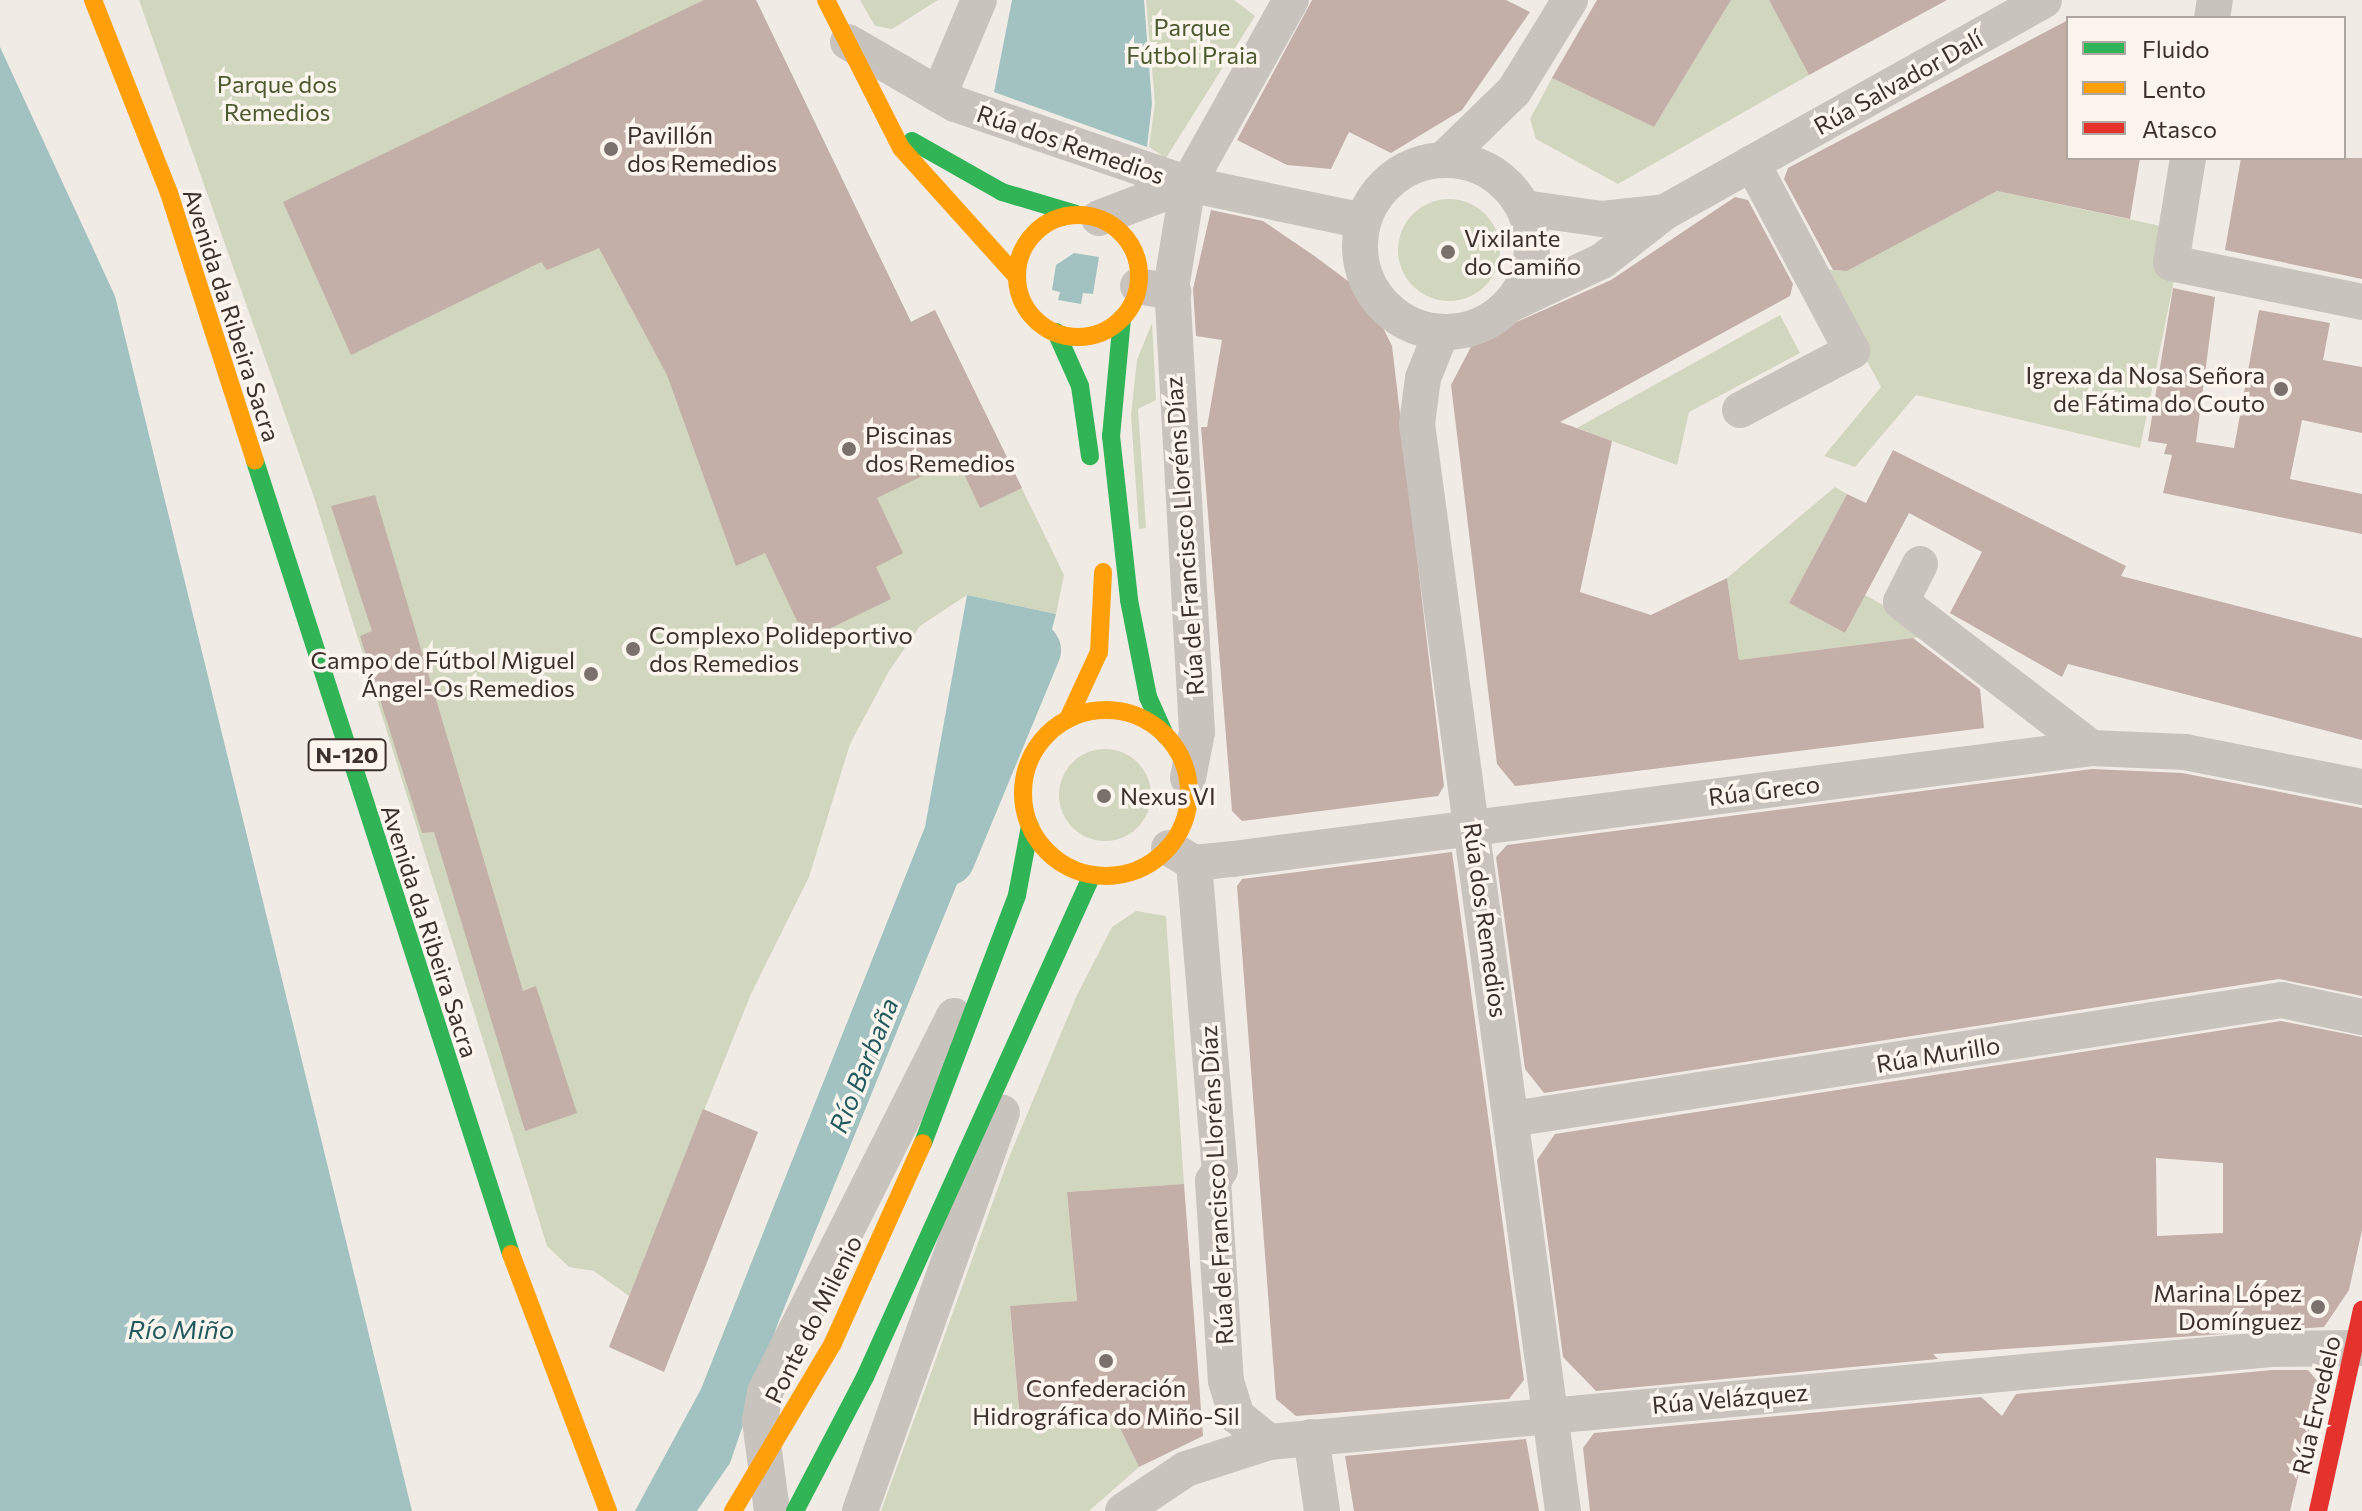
<!DOCTYPE html>
<html>
<head>
<meta charset="utf-8">
<style>
	body { margin:0 }
	#map { position:relative; width:2362px; height:1511px; overflow:hidden; background:#f0ebe5; font-family:Commissioner,sans-serif }
	div>[style] { position:absolute }
	[style*='--x'] { left:calc(var(--x)*1px); top:calc(var(--y)*1px); width:calc(var(--w)*1px); rotate:calc(var(--a)*1deg) }
	.green>* { inset:0; background:#d1d6bf }
	.round { border-radius:50% }
	.water>* { inset:0; background:#a1c2c1 }
	.river>* { height:56px; margin:-28px; padding:0 28px; transform-origin:28px; border-radius:28px; background:#a1c2c1 }
	.building>* { inset:0; background:#c3afa7 }
	.street>* { height:36px; margin:-18px; padding:0 18px; transform-origin:18px; border-radius:18px; background:#c9c3be }
	.street>.ring { margin:-18px; padding:0; box-sizing:content-box; background:none; border:36px solid #c9c3be; border-radius:50% }
	.fast>* { height:18px; margin:-9px; padding:0 9px; transform-origin:9px; border-radius:9px; background:#30b455 }
	.slow>* { height:18px; margin:-9px; padding:0 9px; transform-origin:9px; border-radius:9px; background:#ff9f0a }
	.slow>.ring { margin:-9px; padding:0; box-sizing:content-box; background:none; border:18px solid #ff9f0a; border-radius:50% }
	.jam>* { height:18px; margin:-9px; padding:0 9px; transform-origin:9px; border-radius:9px; background:#e5322d }
	.slow-bridge>* { height:18px; margin:-9px; padding:0 9px; transform-origin:9px; border-radius:9px; background:#ff9f0a }
	.dots>* { width:22px; height:22px; translate:-50% -50%; box-sizing:border-box; border:4px solid #fbf5ee; border-radius:50% }
	span { translate:-50% -50%; white-space:nowrap; text-align:center; line-height:1.15; -webkit-text-stroke:7px #fbf5ee; paint-order:stroke }
	.shield-label span { padding:2px 6px; background:#fbf5ee; border:2px solid; border-radius:6px; -webkit-text-stroke-width:0 }
	.shield-label { font-size:22px; color:#3b302b; font-weight:700 }
	.park-label { font-size:24px; color:#4a5a2e }
	.street-label { font-size:24px; color:#3b302b }
	.poi-label { font-size:24px; color:#3b302b }
	.left { translate:0 -50%; text-align:left }
	.right { translate:-100% -50%; text-align:right }
	.water-label { font-size:26px; color:#1f5a5e; font-style:italic }
	.legend { position:absolute; left:2066px; top:16px; width:280px; height:144px; box-sizing:border-box; background:#fbf5ee; border:2px solid #aea6a0; margin:0; padding:10px 14px; list-style:none; font-size:24px; color:#3b302b }
	.legend li { display:flex; align-items:center; gap:16px; height:40px }
	.legend b { width:40px; border:2px solid #aea6a0 }
</style>
</head>
<body>
<div id="map">
	<div class="green">
		<i style="clip-path:polygon(139px 0,756px 0,911px 322px,935px 310px,1064px 575px,1056px 614px,967px 595px,920px 626px,889px 671px,850px 744px,809px 877px,751px 994px,629px 1296px,594px 1271px,569px 1267px,547px 1246px,313px 494px)"></i>
		<i style="clip-path:polygon(860px 0,938px 0,892px 29px,875px 26px)"></i>
		<i style="clip-path:polygon(1146px 0,1234px 0,1255px 16px,1166px 158px,1149px 147px,1155px 103px)"></i>
		<i style="clip-path:polygon(1731px 0,1769px 0,1809px 75px,1618px 184px,1536px 139px,1530px 119px,1552px 78px,1654px 127px)"></i>
		<i style="clip-path:polygon(1997px 191px,2184px 231px,2140px 448px,1916px 395px,1855px 467px,1824px 456px,1881px 387px,1818px 269px,1847px 271px)"></i>
		<i class="round" style="left:1398px;top:199px;width:102px;height:102px"></i>
		<i style="clip-path:polygon(1780px 315px,1800px 353px,1689px 412px,1677px 465px,1577px 428px)"></i>
		<i style="clip-path:polygon(1152px 323px,1156px 400px,1138px 409px,1146px 528px,1139px 529px,1131px 415px,1137px 360px)"></i>
		<i style="clip-path:polygon(1835px 487px,1847px 494px,1789px 603px,1845px 633px,1865px 595px,1937px 635px,1739px 660px,1727px 578px)"></i>
		<i class="round" style="left:1059px;top:749px;width:92px;height:92px"></i>
		<i style="clip-path:polygon(1136px 911px,1166px 916px,1184px 1184px,1067px 1192px,1077px 1301px,1010px 1307px,1020px 1423px,1114px 1416px,1139px 1467px,1089px 1511px,881px 1511px,1008px 1160px,1077px 995px,1112px 927px)"></i>
	</div>
	<div class="water">
		<i style="clip-path:polygon(1012px 0,1144px 0,1152px 104px,1147px 147px,994px 92px)"></i>
		<i style="clip-path:polygon(0 47px,115px 296px,412px 1511px,0 1511px)"></i>
		<i style="clip-path:polygon(1074px 253px,1099px 257px,1093px 294px,1083px 293px,1081px 304px,1058px 300px,1060px 292px,1052px 290px,1056px 265px)"></i>
		<i style="clip-path:polygon(967px 595px,1056px 614px,1032px 706px,1003px 722px,977px 785px,986px 813px,778px 1323px,730px 1463px,697px 1511px,635px 1511px,701px 1389px,925px 827px)"></i>
	</div>
	<div class="river">
		<i style="--x:947;--y:858;--w:225;--a:-67.5"></i>
	</div>
	<div class="building">
		<i style="clip-path:polygon(704px 0,756px 0,911px 322px,935px 310px,1022px 488px,980px 508px,957px 459px,877px 498px,903px 553px,876px 567px,891px 599px,806px 640px,765px 553px,736px 566px,667px 375px,599px 248px,547px 270px,541px 262px,351px 355px,283px 202px)"></i>
		<i style="clip-path:polygon(1312px 0,1506px 0,1530px 12px,1462px 110px,1391px 153px,1349px 132px,1331px 169px,1287px 165px,1237px 140px)"></i>
		<i style="clip-path:polygon(1597px 0,1731px 0,1654px 127px,1552px 78px)"></i>
		<i style="clip-path:polygon(1769px 0,1947px 0,1809px 75px)"></i>
		<i style="clip-path:polygon(2068px 20px,2068px 158px,2140px 158px,2130px 219px,1997px 191px,1847px 271px,1833px 270px,1784px 179px,1788px 168px)"></i>
		<i style="clip-path:polygon(2241px 158px,2362px 158px,2362px 279px,2225px 250px)"></i>
		<i style="clip-path:polygon(1735px 197px,1748px 200px,1793px 284px,1790px 296px,1560px 422px,1612px 441px,1580px 592px,1651px 615px,1727px 578px,1739px 660px,1913px 638px,1980px 689px,1984px 728px,1515px 786px,1497px 764px,1451px 385px,1474px 341px,1611px 280px)"></i>
		<i style="clip-path:polygon(1211px 210px,1263px 221px,1313px 255px,1367px 295px,1392px 346px,1444px 786px,1438px 796px,1242px 821px,1232px 811px,1201px 427px,1207px 427px,1222px 340px,1196px 336px,1193px 289px)"></i>
		<i style="clip-path:polygon(2173px 288px,2215px 297px,2196px 442px,2234px 448px,2259px 310px,2330px 323px,2323px 360px,2362px 367px,2362px 433px,2302px 420px,2290px 479px,2362px 494px,2362px 534px,2163px 493px,2172px 455px,2164px 454px,2167px 444px,2148px 441px)"></i>
		<i style="clip-path:polygon(1893px 450px,2126px 566px,2121px 576px,2362px 638px,2362px 740px,2068px 664px,2062px 677px,1950px 613px,1982px 552px,1909px 513px,1845px 633px,1789px 603px,1847px 494px,1866px 503px)"></i>
		<i style="clip-path:polygon(375px 495px,523px 991px,536px 986px,577px 1113px,525px 1131px,434px 832px,422px 833px,360px 636px,372px 631px,331px 506px)"></i>
		<i style="clip-path:polygon(2092px 769px,2182px 773px,2362px 808px,2362px 996px,2279px 979px,1544px 1093px,1525px 1069px,1496px 857px,1507px 845px)"></i>
		<i style="clip-path:polygon(1452px 852px,1524px 1380px,1509px 1399px,1296px 1416px,1276px 1399px,1237px 886px,1242px 879px)"></i>
		<i style="clip-path:polygon(evenodd,2281px 1021px,2362px 1037px,2362px 1230px,2349px 1290px,2324px 1327px,1933px 1354px,1938px 1359px,1596px 1391px,1563px 1357px,1537px 1160px,1555px 1134px,2281px 1021px,2156px 1158px,2223px 1163px,2223px 1233px,2157px 1236px,2156px 1158px)"></i>
		<i style="clip-path:polygon(703px 1109px,758px 1132px,664px 1372px,609px 1347px)"></i>
		<i style="clip-path:polygon(1184px 1184px,1203px 1436px,1139px 1467px,1114px 1416px,1020px 1421px,1010px 1306px,1077px 1301px,1067px 1192px)"></i>
		<i style="clip-path:polygon(2272px 1370px,2308px 1370px,2320px 1384px,2290px 1511px,1590px 1511px,1583px 1448px,1594px 1433px,1981px 1397px,2002px 1416px,2016px 1394px)"></i>
		<i style="clip-path:polygon(1526px 1439px,1539px 1511px,1354px 1511px,1345px 1456px)"></i>
	</div>
	<div class="street">
		<i style="--x:2212;--y:18;--w:18;--a:-81"></i>
		<i style="--x:848;--y:42;--w:124;--a:30.1"></i>
		<i style="--x:955;--y:104;--w:246;--a:18.9"></i>
		<i style="--x:939;--y:95;--w:103;--a:-67.2"></i>
		<i style="--x:2188;--y:158;--w:106;--a:99.2"></i>
		<i style="--x:2171;--y:263;--w:195;--a:11.5"></i>
		<i style="--x:1443;--y:160;--w:99;--a:-44.2"></i>
		<i style="--x:1514;--y:91;--w:107;--a:-58.4"></i>
		<i class="ring" style="left:1360px;top:160px;width:136px;height:136px"></i>
		<i style="--x:1524;--y:208;--w:79;--a:8"></i>
		<i style="--x:1602;--y:219;--w:63;--a:-6.3"></i>
		<i style="--x:1099;--y:218;--w:95;--a:-20.9"></i>
		<i style="--x:1188;--y:184;--w:179;--a:11.9"></i>
		<i style="--x:1138;--y:286;--w:36;--a:10"></i>
		<i style="--x:1511;--y:304;--w:101;--a:-25.3"></i>
		<i style="--x:1602;--y:261;--w:80;--a:-37.9"></i>
		<i style="--x:1665;--y:212;--w:434;--a:-29.2"></i>
		<i style="--x:1441;--y:333;--w:48;--a:111.8"></i>
		<i style="--x:1423;--y:378;--w:46;--a:97.4"></i>
		<i style="--x:1417;--y:424;--w:1097;--a:82.35"></i>
		<i style="--x:1740;--y:410;--w:127;--a:-27.8"></i>
		<i style="--x:1852;--y:351;--w:213;--a:-118"></i>
		<i style="--x:1920;--y:564;--w:42;--a:116.6"></i>
		<i style="--x:1901;--y:602;--w:240;--a:37.5"></i>
		<i style="--x:1188;--y:778;--w:47;--a:-78.9"></i>
		<i style="--x:1197;--y:732;--w:451;--a:-93.2"></i>
		<i style="--x:1172;--y:282;--w:99;--a:-80.7"></i>
		<i style="--x:1188;--y:184;--w:211;--a:-60.8"></i>
		<i style="--x:1169;--y:848;--w:29;--a:31"></i>
		<i style="--x:1194;--y:863;--w:39;--a:-6"></i>
		<i style="--x:1233;--y:859;--w:865;--a:-7.37"></i>
		<i style="--x:2091;--y:748;--w:94;--a:2.4"></i>
		<i style="--x:2185;--y:752;--w:180;--a:11.2"></i>
		<i style="--x:1194;--y:863;--w:308;--a:85.2"></i>
		<i style="--x:1220;--y:1170;--w:13;--a:122"></i>
		<i style="--x:1213;--y:1181;--w:200;--a:86.3"></i>
		<i style="--x:1226;--y:1381;--w:37;--a:73"></i>
		<i style="--x:1237;--y:1416;--w:41;--a:39.1"></i>
		<i style="--x:1512;--y:1119;--w:779;--a:-8.79"></i>
		<i style="--x:2282;--y:1000;--w:82;--a:12"></i>
		<i style="--x:1311;--y:1437;--w:75;--a:81.5"></i>
		<i style="--x:772;--y:1511;--w:91;--a:-97.6"></i>
		<i style="--x:760;--y:1421;--w:29;--a:-80"></i>
		<i style="--x:765;--y:1392;--w:421;--a:-63.3"></i>
		<i style="--x:860;--y:1511;--w:423;--a:-70.4"></i>
		<i style="--x:1123;--y:1511;--w:76;--a:-33.7"></i>
		<i style="--x:1186;--y:1469;--w:87;--a:-18"></i>
		<i style="--x:1269;--y:1442;--w:1006;--a:-5.3"></i>
		<i style="--x:2271;--y:1349;--w:91;--a:-0.6"></i>
	</div>
	<div class="fast">
		<i style="--x:912;--y:141;--w:103;--a:29.5"></i>
		<i style="--x:1002;--y:192;--w:77;--a:16.6"></i>
		<i style="--x:1122;--y:318;--w:119;--a:95.3"></i>
		<i style="--x:1111;--y:436;--w:165;--a:83.7"></i>
		<i style="--x:1129;--y:600;--w:99;--a:78.9"></i>
		<i style="--x:1148;--y:697;--w:42;--a:65.9"></i>
		<i style="--x:1056;--y:332;--w:59;--a:66"></i>
		<i style="--x:1080;--y:386;--w:71;--a:81.9"></i>
		<i style="--x:255;--y:461;--w:833;--a:72.11"></i>
		<i style="--x:923;--y:1143;--w:265;--a:-69.2"></i>
		<i style="--x:1017;--y:895;--w:70;--a:-79.3"></i>
		<i style="--x:795;--y:1511;--w:151;--a:-62.4"></i>
		<i style="--x:865;--y:1377;--w:551;--a:-65.67"></i>
	</div>
	<div class="slow">
		<i style="--x:93;--y:0;--w:207;--a:68.5"></i>
		<i style="--x:169;--y:193;--w:281;--a:72.2"></i>
		<i style="--x:826;--y:0;--w:166;--a:63.1"></i>
		<i style="--x:901;--y:148;--w:173;--a:48"></i>
		<i class="ring" style="left:1017px;top:215px;width:104px;height:104px"></i>
		<i class="ring" style="left:1023px;top:710px;width:148px;height:148px"></i>
		<i style="--x:1068;--y:719;--w:74;--a:-65.2"></i>
		<i style="--x:1099;--y:652;--w:80;--a:-87.1"></i>
		<i style="--x:511;--y:1254;--w:275;--a:69.3"></i>
	</div>
	<div class="jam">
		<i style="--x:2318;--y:1511;--w:206;--a:-77.7"></i>
	</div>
	<div class="slow-bridge">
		<i style="--x:733;--y:1511;--w:196;--a:-59.2"></i>
		<i style="--x:833;--y:1343;--w:219;--a:-65.8"></i>
	</div>
	<div class="dots">
		<i style="left:611px;top:149px;background:#7a716c"></i>
		<i style="left:1448px;top:252px;background:#7a716c"></i>
		<i style="left:2281px;top:389px;background:#7a716c"></i>
		<i style="left:849px;top:449px;background:#7a716c"></i>
		<i style="left:633px;top:649px;background:#7a716c"></i>
		<i style="left:591px;top:674px;background:#7a716c"></i>
		<i style="left:1104px;top:796px;background:#7a716c"></i>
		<i style="left:2318px;top:1307px;background:#7a716c"></i>
		<i style="left:1106px;top:1361px;background:#7a716c"></i>
	</div>
	<div class="shield-label">
		<span style="left:347px;top:755px">N-120</span>
	</div>
	<div class="park-label">
		<span style="left:1192px;top:41px">Parque<br>Fútbol Praia</span>
		<span style="left:277px;top:98px">Parque dos<br>Remedios</span>
	</div>
	<div class="street-label">
		<span style="left:1898px;top:82px;rotate:-29deg">Rúa Salvador Dalí</span>
		<span style="left:1071px;top:144px;rotate:19deg">Rúa dos Remedios</span>
		<span style="left:232px;top:315px;rotate:72deg">Avenida da Ribeira Sacra</span>
		<span style="left:1184px;top:536px;rotate:-94deg">Rúa de Francisco Lloréns Díaz</span>
		<span style="left:1764px;top:790px;rotate:-7deg">Rúa Greco</span>
		<span style="left:1486px;top:920px;rotate:82deg">Rúa dos Remedios</span>
		<span style="left:430px;top:931px;rotate:72deg">Avenida da Ribeira Sacra</span>
		<span style="left:1938px;top:1054px;rotate:-9deg">Rúa Murillo</span>
		<span style="left:1216px;top:1185px;rotate:-93deg">Rúa de Francisco Lloréns Díaz</span>
		<span style="left:813px;top:1319px;rotate:-63deg">Ponte do Milenio</span>
		<span style="left:1730px;top:1398px;rotate:-5deg">Rúa Velázquez</span>
		<span style="left:2316px;top:1405px;rotate:-77deg">Rúa Ervedelo</span>
	</div>
	<div class="poi-label">
		<span class="left" style="left:627px;top:149px">Pavillón<br>dos Remedios</span>
		<span class="left" style="left:1464px;top:252px">Vixilante<br>do Camiño</span>
		<span class="right" style="left:2265px;top:389px">Igrexa da Nosa Señora<br>de Fátima do Couto</span>
		<span class="left" style="left:865px;top:449px">Piscinas<br>dos Remedios</span>
		<span class="left" style="left:649px;top:649px">Complexo Polideportivo<br>dos Remedios</span>
		<span class="right" style="left:575px;top:674px">Campo de Fútbol Miguel<br>Ángel-Os Remedios</span>
		<span class="left" style="left:1120px;top:796px">Nexus VI</span>
		<span class="right" style="left:2302px;top:1307px">Marina López<br>Domínguez</span>
		<span style="left:1106px;top:1402px">Confederación<br>Hidrográfica do Miño-Sil</span>
	</div>
	<div class="water-label">
		<span style="left:863px;top:1065px;rotate:-68deg">Río Barbaña</span>
		<span style="left:181px;top:1329px">Río Miño</span>
	</div>
	<ul class="legend">
	<li><b style="height:10px;background:#30b455"></b>Fluido</li>
	<li><b style="height:10px;background:#ff9f0a"></b>Lento</li>
	<li><b style="height:10px;background:#e5322d"></b>Atasco</li>
	</ul>
</div>
</body>
</html>
